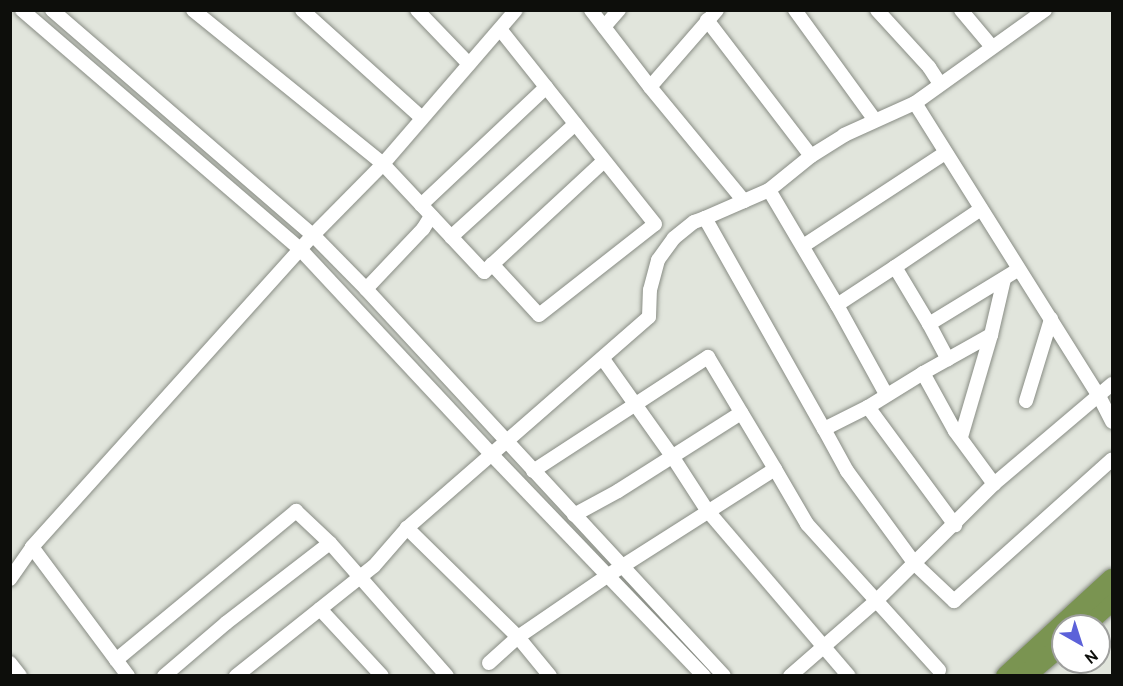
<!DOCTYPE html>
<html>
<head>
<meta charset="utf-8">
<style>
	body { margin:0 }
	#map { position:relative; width:1123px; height:686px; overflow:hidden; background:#e1e5dc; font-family:Cabin,sans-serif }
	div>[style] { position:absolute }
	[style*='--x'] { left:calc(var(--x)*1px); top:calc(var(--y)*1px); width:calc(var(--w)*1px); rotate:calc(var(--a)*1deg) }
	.roads { filter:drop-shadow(0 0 2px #888c84) drop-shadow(0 0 2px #888c84) }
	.minor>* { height:14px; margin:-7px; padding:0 7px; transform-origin:7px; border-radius:7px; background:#fff }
	.highway>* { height:20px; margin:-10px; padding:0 10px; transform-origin:10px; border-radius:10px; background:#7a9451 }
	span { translate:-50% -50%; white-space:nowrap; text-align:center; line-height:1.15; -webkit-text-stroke:6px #fff; paint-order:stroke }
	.frame { position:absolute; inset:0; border:12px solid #0d0e0b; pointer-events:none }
	.north { position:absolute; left:1051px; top:614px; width:60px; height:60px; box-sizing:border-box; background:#fff; border:2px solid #9e9f9d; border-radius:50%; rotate:141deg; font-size:16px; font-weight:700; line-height:24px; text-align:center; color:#0d0e0b }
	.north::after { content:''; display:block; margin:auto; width:21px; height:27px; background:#5c61d9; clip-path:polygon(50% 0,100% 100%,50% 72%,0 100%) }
</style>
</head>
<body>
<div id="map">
	<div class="roads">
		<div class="minor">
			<i style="--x:22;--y:10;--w:367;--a:40.7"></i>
			<i style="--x:300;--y:249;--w:280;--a:47"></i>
			<i style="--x:491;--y:454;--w:308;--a:46.2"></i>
			<i style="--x:52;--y:10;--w:345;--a:40.8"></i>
			<i style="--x:313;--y:235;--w:76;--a:45.5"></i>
			<i style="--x:366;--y:289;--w:527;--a:47.23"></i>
			<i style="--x:193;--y:10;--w:245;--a:39"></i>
			<i style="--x:383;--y:164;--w:148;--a:46.9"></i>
			<i style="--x:484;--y:272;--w:163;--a:-42.8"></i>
			<i style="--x:302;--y:10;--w:161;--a:42"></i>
			<i style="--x:417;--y:10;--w:75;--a:46.1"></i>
			<i style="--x:591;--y:10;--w:97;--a:52.5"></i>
			<i style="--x:717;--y:10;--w:102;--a:131"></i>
			<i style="--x:650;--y:87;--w:148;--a:50.5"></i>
			<i style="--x:795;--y:10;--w:136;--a:54"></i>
			<i style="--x:877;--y:10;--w:77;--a:47.6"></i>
			<i style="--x:929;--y:67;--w:20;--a:57"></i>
			<i style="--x:961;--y:10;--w:48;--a:50"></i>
			<i style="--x:707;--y:20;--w:171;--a:52.6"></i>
			<i style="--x:604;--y:27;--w:23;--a:-49"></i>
			<i style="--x:915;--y:103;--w:160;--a:-35.6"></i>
			<i style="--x:769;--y:190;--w:134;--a:59.4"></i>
			<i style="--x:837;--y:305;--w:69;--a:-33.2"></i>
			<i style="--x:421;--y:205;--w:172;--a:-43.3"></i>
			<i style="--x:981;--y:209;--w:104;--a:146"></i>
			<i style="--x:895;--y:267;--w:66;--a:59.2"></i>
			<i style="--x:929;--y:324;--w:105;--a:-31.4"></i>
			<i style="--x:705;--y:218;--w:70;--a:-23.6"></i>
			<i style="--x:769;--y:190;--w:54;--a:-39"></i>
			<i style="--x:811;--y:156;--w:39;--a:-32"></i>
			<i style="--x:844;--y:135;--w:78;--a:-24.3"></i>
			<i style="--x:915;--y:103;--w:346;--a:57.9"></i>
			<i style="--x:1099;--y:396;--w:29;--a:63"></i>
			<i style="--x:451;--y:237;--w:168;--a:-42.3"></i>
			<i style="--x:803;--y:246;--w:170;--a:-33.2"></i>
			<i style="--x:492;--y:264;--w:69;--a:47.3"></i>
			<i style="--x:539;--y:315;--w:147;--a:-38.1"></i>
			<i style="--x:655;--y:224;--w:249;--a:-128.5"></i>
			<i style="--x:366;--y:289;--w:83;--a:-46.5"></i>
			<i style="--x:423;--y:229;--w:15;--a:-58"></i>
			<i style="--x:431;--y:216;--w:3;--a:45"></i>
			<i style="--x:837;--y:305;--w:102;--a:61.2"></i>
			<i style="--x:929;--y:324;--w:40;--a:62"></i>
			<i style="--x:603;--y:359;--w:119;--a:54.6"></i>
			<i style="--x:672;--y:456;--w:64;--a:57.1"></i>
			<i style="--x:707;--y:510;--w:218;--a:49.5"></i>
			<i style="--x:923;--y:373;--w:78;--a:-29.2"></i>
			<i style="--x:991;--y:335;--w:57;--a:-76.9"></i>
			<i style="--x:1026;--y:401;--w:86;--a:-73"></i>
			<i style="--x:868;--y:407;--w:147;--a:53.6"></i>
			<i style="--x:824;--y:429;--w:48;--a:61.3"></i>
			<i style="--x:847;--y:471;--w:115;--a:53.8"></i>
			<i style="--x:915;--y:564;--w:54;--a:43.5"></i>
			<i style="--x:954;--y:601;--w:212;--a:-41.9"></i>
			<i style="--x:961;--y:437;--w:106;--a:-73.6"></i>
			<i style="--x:533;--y:471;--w:209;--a:-33.1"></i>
			<i style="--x:708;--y:357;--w:131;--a:59.1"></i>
			<i style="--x:574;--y:515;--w:50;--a:-28.6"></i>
			<i style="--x:618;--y:491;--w:146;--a:-32.4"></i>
			<i style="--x:32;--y:547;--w:161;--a:53.3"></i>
			<i style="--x:10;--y:579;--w:39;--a:-55"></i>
			<i style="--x:32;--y:547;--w:420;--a:-48"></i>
			<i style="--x:313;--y:235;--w:100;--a:-45.4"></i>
			<i style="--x:383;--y:164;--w:203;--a:-49.2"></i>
			<i style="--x:320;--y:609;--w:91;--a:47.2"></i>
			<i style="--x:116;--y:660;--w:234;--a:-39.6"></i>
			<i style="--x:296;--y:511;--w:47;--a:43.3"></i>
			<i style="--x:10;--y:663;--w:16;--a:52"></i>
			<i style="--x:489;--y:663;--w:39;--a:-42"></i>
			<i style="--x:518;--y:637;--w:108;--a:-34.4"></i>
			<i style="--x:607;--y:576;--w:199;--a:-32.5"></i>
			<i style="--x:775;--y:469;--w:64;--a:59.8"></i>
			<i style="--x:807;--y:524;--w:197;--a:47.9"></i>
			<i style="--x:164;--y:676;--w:82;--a:-40.5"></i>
			<i style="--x:226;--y:623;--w:131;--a:-37.6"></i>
			<i style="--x:330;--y:543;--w:177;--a:48.7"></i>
			<i style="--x:236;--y:676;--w:176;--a:-38.6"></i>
			<i style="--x:374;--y:566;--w:50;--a:-49"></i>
			<i style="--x:550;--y:676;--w:50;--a:-129.4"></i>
			<i style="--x:518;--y:637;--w:156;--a:-135.5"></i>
			<i style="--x:407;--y:528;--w:321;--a:-41.1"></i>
			<i style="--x:649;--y:317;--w:27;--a:-88"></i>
			<i style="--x:650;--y:290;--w:31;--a:-75"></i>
			<i style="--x:658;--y:260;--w:27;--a:-54"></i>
			<i style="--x:674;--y:238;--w:26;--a:-39"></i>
			<i style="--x:694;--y:222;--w:12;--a:-20"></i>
			<i style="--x:705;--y:218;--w:242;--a:60.6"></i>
			<i style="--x:824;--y:429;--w:49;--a:-26.6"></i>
			<i style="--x:868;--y:407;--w:65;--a:-31.7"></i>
			<i style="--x:923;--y:373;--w:66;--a:61.1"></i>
			<i style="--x:955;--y:431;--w:66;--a:53.7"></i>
			<i style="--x:790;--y:676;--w:116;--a:-41.1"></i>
			<i style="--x:877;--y:600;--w:165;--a:-44.8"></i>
			<i style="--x:994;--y:484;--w:155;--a:-40.3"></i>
		</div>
		<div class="highway">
			<i style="--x:1084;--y:626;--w:38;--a:-42"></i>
			<i style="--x:1006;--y:676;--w:144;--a:-42.5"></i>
			<i style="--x:1025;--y:676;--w:50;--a:-40.1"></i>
		</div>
	</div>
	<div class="frame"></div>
	<div class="north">N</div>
</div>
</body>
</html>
